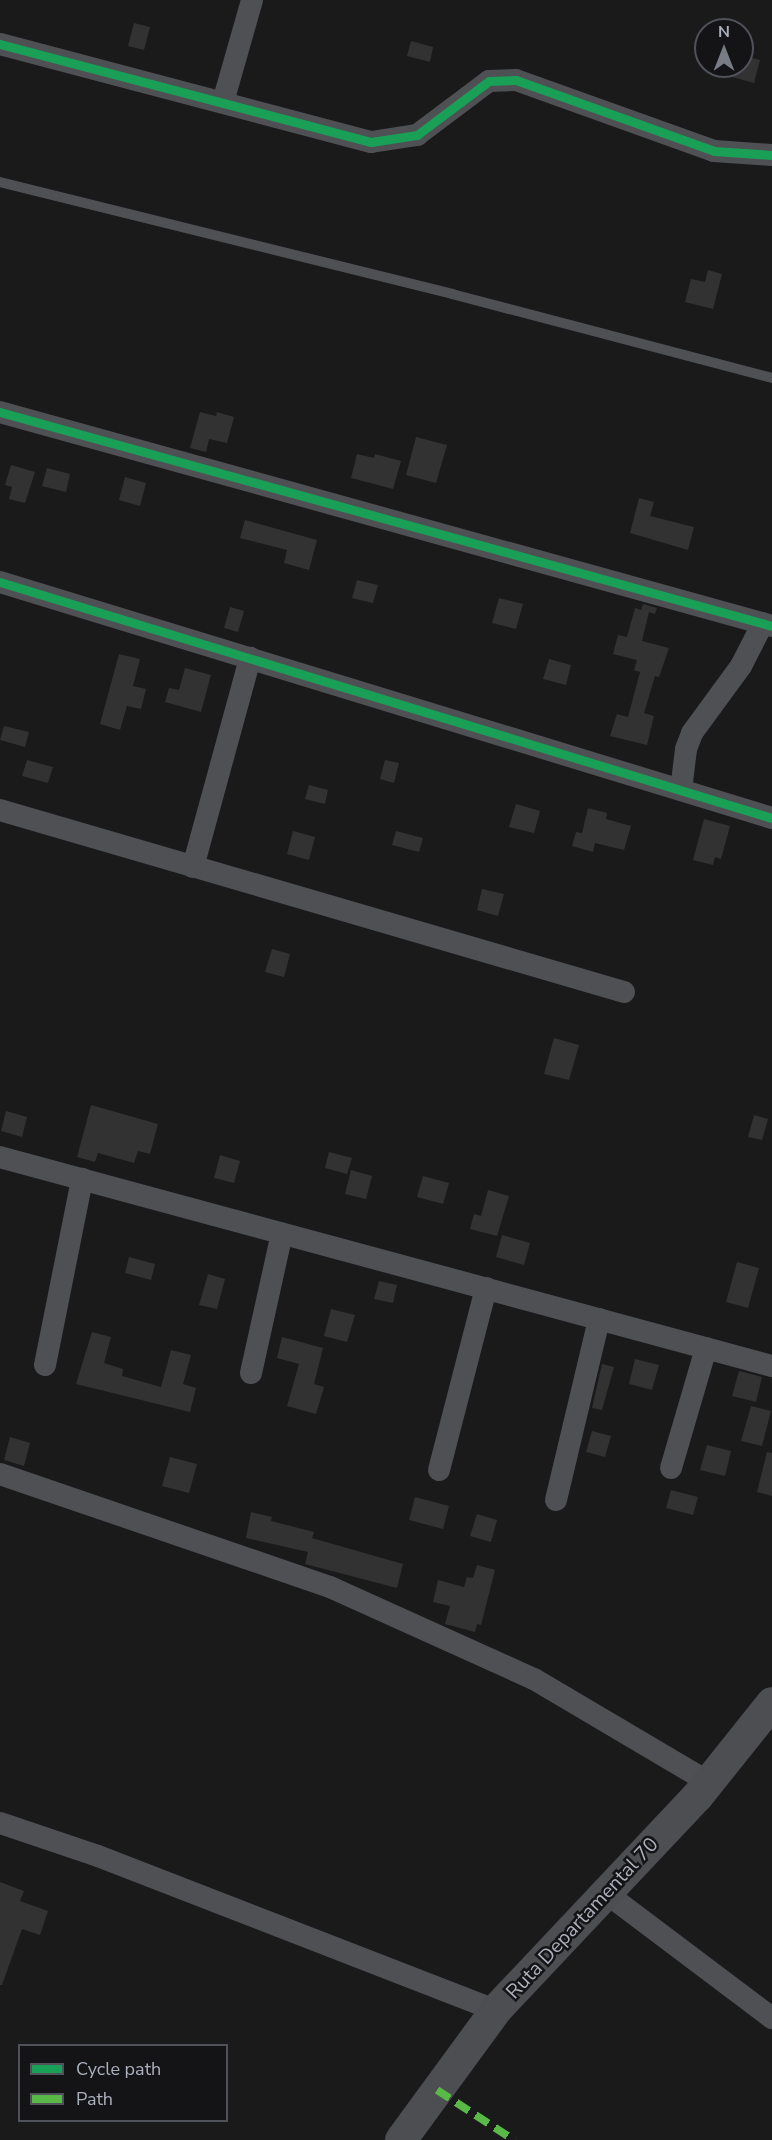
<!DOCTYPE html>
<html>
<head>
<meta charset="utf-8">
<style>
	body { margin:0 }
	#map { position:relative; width:772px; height:2140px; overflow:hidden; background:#1a1a1b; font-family:"Nunito Sans",sans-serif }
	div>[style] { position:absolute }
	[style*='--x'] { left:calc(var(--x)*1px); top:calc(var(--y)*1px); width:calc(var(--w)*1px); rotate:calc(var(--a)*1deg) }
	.building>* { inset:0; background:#323233 }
	.service>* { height:10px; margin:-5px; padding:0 5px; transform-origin:5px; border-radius:5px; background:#4e5054 }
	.minor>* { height:22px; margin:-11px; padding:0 11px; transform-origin:11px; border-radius:11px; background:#4e5054 }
	.secondary>* { height:32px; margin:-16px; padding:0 16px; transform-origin:16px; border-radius:16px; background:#4d4e52 }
	.quiet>* { height:8px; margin-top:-4px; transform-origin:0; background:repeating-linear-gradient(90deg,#58b947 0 15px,transparent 0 23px) }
	.cycleway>* { height:9px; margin:-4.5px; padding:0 4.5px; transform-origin:4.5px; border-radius:4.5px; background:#1a9f57 }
	span { translate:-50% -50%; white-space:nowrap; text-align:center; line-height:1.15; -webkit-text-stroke:5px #141417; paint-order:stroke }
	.street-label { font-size:20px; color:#abb0bc }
	.legend { position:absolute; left:18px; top:2044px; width:210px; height:78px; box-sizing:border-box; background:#141417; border:2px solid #505259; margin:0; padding:8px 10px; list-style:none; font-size:18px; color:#abb0bc }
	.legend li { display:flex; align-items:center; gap:12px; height:30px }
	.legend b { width:30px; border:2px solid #505259 }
	.north { position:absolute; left:694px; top:18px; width:60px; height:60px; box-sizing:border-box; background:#141417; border:2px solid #505259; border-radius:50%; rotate:0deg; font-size:16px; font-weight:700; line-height:24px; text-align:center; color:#abb0bc }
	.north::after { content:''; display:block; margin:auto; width:21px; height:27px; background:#787c84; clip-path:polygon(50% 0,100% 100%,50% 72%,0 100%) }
</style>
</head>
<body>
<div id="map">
	<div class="building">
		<i style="clip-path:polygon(134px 23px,150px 27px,144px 50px,128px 46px)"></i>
		<i style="clip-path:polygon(411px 41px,433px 47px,430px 62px,407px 56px)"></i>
		<i style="clip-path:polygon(742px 55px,760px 60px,754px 83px,710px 71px,711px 66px,742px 66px)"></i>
		<i style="clip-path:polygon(708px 270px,722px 274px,713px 309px,685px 302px,691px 279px,705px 282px)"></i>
		<i style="clip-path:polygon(200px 412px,216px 416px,217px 412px,234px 417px,227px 443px,209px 439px,206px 452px,190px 448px)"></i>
		<i style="clip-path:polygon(416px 437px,447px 445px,436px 483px,406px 475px)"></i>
		<i style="clip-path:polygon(357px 454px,374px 458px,375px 454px,401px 461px,393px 489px,351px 478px)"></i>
		<i style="clip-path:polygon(11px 465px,35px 472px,25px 503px,9px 499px,12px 487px,5px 485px)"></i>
		<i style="clip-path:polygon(47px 468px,70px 474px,66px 492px,42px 486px)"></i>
		<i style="clip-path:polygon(125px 477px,146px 483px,140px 506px,119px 500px)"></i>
		<i style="clip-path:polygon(639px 498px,654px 502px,650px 516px,694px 527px,688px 550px,630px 533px)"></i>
		<i style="clip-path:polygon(245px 520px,317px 540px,309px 570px,284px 563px,287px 550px,240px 538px)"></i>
		<i style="clip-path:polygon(357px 580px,378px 585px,373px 603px,352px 598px)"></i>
		<i style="clip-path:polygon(499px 598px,523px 604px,516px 629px,492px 623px)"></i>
		<i style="clip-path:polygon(643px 604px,657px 608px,655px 614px,642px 610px,649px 612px,642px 641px,669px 648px,659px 677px,655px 676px,644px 713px,654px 716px,647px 745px,610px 736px,617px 714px,628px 717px,640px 672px,634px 670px,637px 660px,613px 654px,618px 635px,627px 637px,635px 608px,641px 610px)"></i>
		<i style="clip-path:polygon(230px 607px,244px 611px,238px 632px,224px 628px)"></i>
		<i style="clip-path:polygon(119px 654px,140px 659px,133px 686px,146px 689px,141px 709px,127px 706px,120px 730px,100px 724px)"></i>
		<i style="clip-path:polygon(549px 659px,571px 665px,566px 685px,543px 679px)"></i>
		<i style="clip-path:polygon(185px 668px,211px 675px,201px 712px,165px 702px,169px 688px,179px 690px)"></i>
		<i style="clip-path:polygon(4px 726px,29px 732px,25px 747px,0 740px)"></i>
		<i style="clip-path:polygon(27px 760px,53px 767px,48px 783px,22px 776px)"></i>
		<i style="clip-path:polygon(385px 760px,399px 763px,394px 783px,380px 779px)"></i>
		<i style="clip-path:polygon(309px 785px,328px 790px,325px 804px,305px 799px)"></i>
		<i style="clip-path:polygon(516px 804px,540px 811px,534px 833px,509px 827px)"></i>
		<i style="clip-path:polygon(588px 808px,607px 813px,606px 819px,631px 826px,624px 850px,595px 843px,593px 852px,572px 846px,576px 832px,582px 833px)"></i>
		<i style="clip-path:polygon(704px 819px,730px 826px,721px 859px,715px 857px,713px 865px,693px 860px)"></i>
		<i style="clip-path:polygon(293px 831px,315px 837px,309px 860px,287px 854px)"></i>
		<i style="clip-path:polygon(396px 831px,423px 838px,419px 852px,392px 845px)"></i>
		<i style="clip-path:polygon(482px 889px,504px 894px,498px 916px,477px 910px)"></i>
		<i style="clip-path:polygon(272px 949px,290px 954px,284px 977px,265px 972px)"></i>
		<i style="clip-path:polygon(554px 1038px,579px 1045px,569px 1080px,544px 1074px)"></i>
		<i style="clip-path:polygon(91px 1105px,158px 1124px,150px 1154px,138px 1151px,134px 1163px,98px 1153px,95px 1162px,77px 1157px)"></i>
		<i style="clip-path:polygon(6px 1111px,27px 1117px,22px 1137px,1px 1131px)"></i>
		<i style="clip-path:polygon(754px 1115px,768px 1119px,762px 1140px,748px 1137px)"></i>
		<i style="clip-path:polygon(329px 1152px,352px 1158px,347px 1174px,325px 1168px)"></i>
		<i style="clip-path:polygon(220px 1155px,240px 1161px,234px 1183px,214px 1178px)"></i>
		<i style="clip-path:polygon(351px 1170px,372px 1176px,366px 1199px,345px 1194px)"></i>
		<i style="clip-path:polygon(423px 1176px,449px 1183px,443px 1204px,417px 1197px)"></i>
		<i style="clip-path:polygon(488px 1190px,509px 1196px,497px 1236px,470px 1229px,474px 1214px,481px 1216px)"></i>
		<i style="clip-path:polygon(502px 1235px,530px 1243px,524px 1265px,496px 1257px)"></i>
		<i style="clip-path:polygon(129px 1257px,155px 1264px,151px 1280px,125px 1273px)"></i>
		<i style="clip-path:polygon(737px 1262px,759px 1268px,748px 1308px,726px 1302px)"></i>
		<i style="clip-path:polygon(208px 1274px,225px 1279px,217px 1309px,199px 1305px)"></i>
		<i style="clip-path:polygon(379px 1281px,397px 1285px,393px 1303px,374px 1299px)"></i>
		<i style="clip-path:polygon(331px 1309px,355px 1315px,347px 1342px,324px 1336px)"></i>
		<i style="clip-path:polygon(92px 1332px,111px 1337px,104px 1363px,123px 1369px,122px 1376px,161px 1387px,171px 1350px,191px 1355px,183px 1384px,196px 1388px,190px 1412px,76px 1384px)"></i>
		<i style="clip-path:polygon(282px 1337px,323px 1348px,314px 1384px,324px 1387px,316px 1414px,287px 1406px,299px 1364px,277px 1358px)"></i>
		<i style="clip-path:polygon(635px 1359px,659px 1365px,652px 1390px,629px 1384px)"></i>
		<i style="clip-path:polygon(602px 1364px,614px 1367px,602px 1410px,592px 1408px)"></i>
		<i style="clip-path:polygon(739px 1371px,762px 1377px,756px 1402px,732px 1396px)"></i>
		<i style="clip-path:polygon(751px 1406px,771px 1411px,762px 1446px,741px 1441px)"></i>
		<i style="clip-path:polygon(592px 1431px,611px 1436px,605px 1457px,586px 1452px)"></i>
		<i style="clip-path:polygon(10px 1437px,30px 1443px,24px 1466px,4px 1460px)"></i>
		<i style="clip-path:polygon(707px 1445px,731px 1451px,725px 1476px,700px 1470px)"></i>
		<i style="clip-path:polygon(767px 1452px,772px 1453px,772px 1496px,757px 1492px)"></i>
		<i style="clip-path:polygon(170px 1457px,197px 1464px,189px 1493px,162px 1486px)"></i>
		<i style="clip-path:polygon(671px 1490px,698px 1497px,693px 1515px,666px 1508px)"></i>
		<i style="clip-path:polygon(415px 1497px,449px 1506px,443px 1529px,409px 1520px)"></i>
		<i style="clip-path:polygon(251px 1512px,272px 1517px,271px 1521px,314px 1532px,312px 1538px,403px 1564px,397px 1588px,305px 1564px,308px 1552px,246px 1538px)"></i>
		<i style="clip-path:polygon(477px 1514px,497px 1520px,491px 1542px,470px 1536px)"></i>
		<i style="clip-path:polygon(477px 1565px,495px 1570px,481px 1625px,477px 1624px,475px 1632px,445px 1624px,450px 1606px,433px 1602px,438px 1580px,464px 1587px,467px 1577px,473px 1578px)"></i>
		<i style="clip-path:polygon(0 1882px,24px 1891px,20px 1901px,48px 1911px,40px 1935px,22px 1929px,2px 1985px,0 1985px)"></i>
	</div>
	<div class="service">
		<i style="--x:0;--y:182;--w:466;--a:13.9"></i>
		<i style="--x:452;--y:294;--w:331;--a:14.7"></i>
	</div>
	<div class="minor">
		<i style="--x:0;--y:44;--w:384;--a:14.8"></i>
		<i style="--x:371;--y:142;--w:47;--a:-8.7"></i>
		<i style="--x:417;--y:135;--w:90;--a:-36.9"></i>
		<i style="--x:489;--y:81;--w:27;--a:-2"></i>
		<i style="--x:516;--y:80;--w:210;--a:19.7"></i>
		<i style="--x:714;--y:151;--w:58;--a:3.9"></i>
		<i style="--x:223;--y:102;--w:106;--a:-74.1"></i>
		<i style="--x:0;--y:412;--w:801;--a:15.49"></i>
		<i style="--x:0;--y:582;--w:807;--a:17"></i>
		<i style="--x:681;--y:790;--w:41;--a:-83"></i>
		<i style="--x:686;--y:749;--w:17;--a:-69"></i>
		<i style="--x:692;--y:733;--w:83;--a:-53.8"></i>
		<i style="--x:741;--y:666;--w:48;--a:-62.9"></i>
		<i style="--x:0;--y:810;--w:650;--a:16.26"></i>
		<i style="--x:193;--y:867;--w:217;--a:-74.7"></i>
		<i style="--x:0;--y:1157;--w:800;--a:15.15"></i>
		<i style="--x:45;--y:1365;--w:190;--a:-78.7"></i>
		<i style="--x:251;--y:1373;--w:143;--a:-77.5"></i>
		<i style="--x:671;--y:1468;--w:125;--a:-73.7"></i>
		<i style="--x:439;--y:1470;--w:188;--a:-75.5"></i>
		<i style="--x:0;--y:1474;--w:349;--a:18.9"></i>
		<i style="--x:330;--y:1587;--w:224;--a:24.3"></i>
		<i style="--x:534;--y:1679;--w:202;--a:30.6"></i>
		<i style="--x:556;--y:1500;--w:186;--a:-76.6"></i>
		<i style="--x:0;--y:1823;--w:103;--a:18.6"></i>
		<i style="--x:98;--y:1856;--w:427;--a:21.2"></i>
		<i style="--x:606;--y:1893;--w:208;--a:37"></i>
	</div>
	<div class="secondary">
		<i style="--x:401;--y:2140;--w:161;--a:-53.8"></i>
		<i style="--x:496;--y:2010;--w:293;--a:-46.7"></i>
		<i style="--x:697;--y:1797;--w:120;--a:-51.4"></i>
	</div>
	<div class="quiet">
		<i style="--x:437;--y:2090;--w:92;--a:33"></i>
	</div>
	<div class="cycleway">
		<i style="--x:0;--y:44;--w:384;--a:14.8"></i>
		<i style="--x:371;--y:142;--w:47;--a:-8.7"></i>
		<i style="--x:417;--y:135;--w:90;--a:-36.9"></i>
		<i style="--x:489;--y:81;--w:27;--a:-2"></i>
		<i style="--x:516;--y:80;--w:210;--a:19.7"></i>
		<i style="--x:714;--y:151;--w:58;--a:3.9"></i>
		<i style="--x:0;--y:412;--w:801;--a:15.49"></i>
		<i style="--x:0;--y:582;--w:807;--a:17"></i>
	</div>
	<div class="street-label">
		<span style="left:582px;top:1918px;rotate:-47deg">Ruta Departamental 70</span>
	</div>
	<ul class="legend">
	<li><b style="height:8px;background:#1a9f57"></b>Cycle path</li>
	<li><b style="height:8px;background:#58b947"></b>Path</li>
	</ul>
	<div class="north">N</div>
</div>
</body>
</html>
